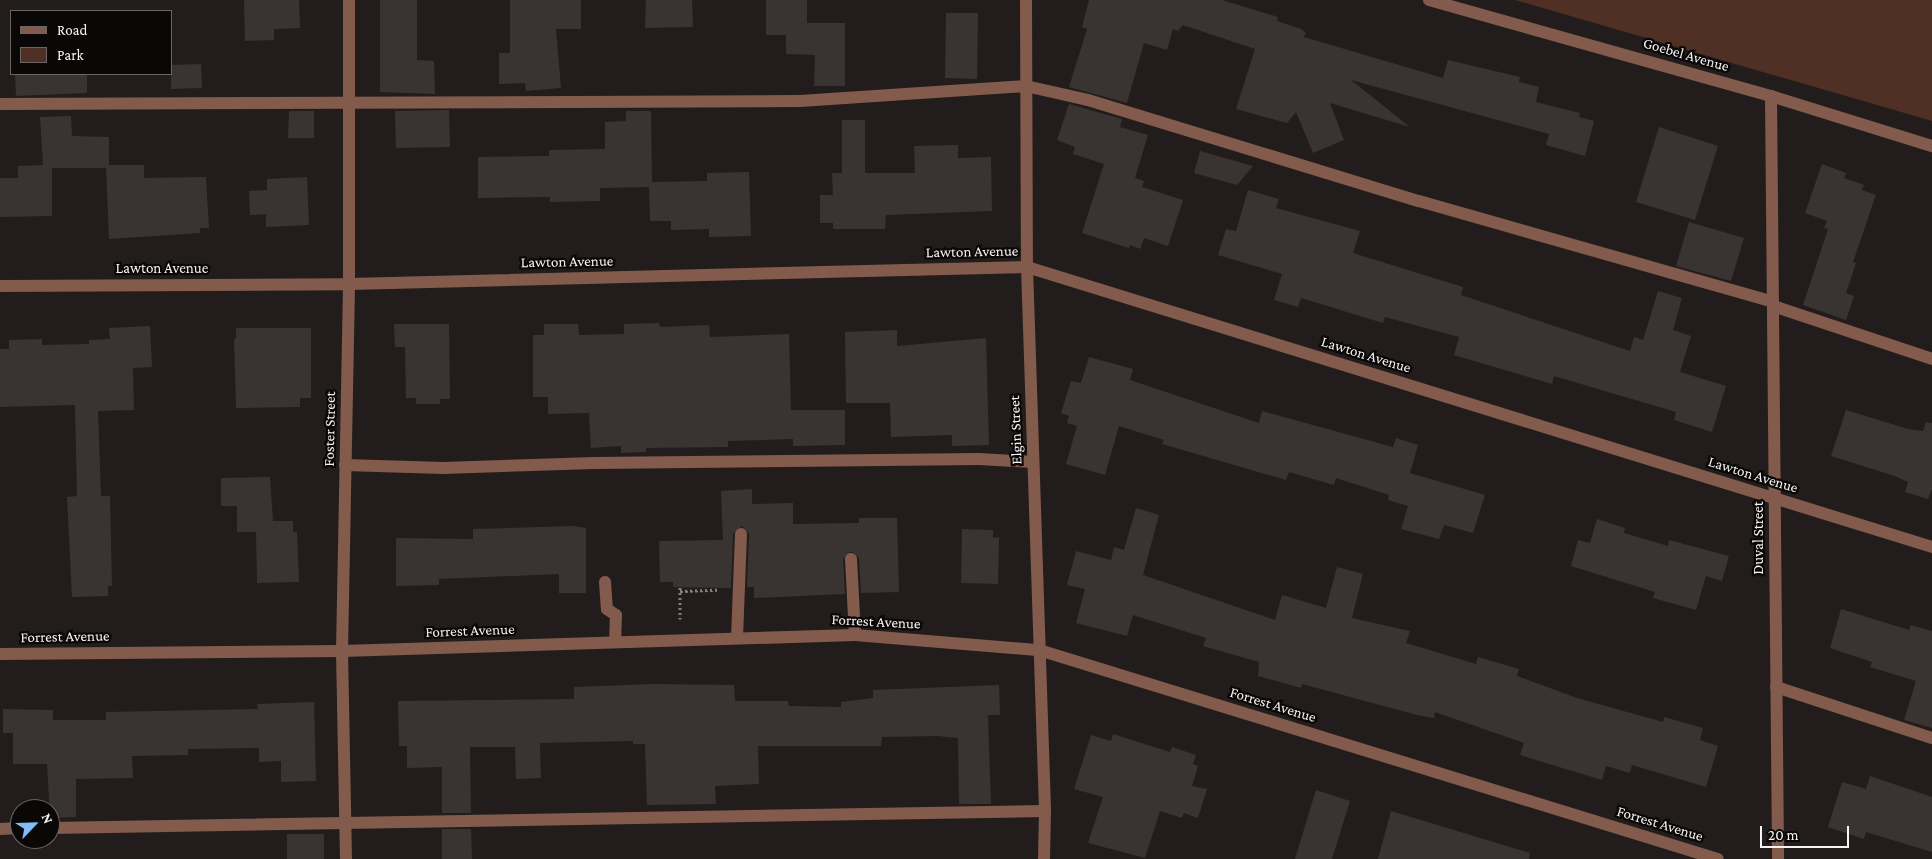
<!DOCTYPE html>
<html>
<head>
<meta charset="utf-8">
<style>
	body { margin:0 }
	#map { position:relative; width:1932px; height:859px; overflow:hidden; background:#221d1c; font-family:"Crimson Pro",serif }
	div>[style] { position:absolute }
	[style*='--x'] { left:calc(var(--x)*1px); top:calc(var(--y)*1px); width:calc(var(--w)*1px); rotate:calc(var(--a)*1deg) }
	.green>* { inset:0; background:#502f24 }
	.building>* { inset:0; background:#393432 }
	.path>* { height:3px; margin-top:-1.5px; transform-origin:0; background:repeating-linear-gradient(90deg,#84807f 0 2.5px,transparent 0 5px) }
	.service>* { height:12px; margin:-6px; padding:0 6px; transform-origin:6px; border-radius:6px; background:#835b4d }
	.minor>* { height:12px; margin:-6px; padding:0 6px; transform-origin:6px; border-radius:6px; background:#835b4d }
	.tertiary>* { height:12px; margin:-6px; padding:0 6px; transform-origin:6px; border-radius:6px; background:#835b4d }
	span { translate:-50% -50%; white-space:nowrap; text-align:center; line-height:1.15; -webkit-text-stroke:4.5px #0a0807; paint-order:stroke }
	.street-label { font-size:15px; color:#f7f3f2 }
	.legend { position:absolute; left:10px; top:10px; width:162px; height:65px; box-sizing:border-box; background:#0a0807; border:1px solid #696665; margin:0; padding:6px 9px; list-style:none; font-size:15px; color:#f7f3f2 }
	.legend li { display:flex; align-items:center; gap:10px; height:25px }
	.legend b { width:25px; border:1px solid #696665 }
	.north { position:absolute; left:10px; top:799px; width:50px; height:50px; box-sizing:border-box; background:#0a0807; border:1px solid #696665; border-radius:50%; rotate:66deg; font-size:14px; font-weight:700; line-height:20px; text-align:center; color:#f7f3f2 }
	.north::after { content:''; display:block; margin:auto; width:18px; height:22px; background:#81bdfa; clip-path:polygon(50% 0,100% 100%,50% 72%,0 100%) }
	.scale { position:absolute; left:1760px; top:826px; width:89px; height:22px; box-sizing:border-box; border:2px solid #f7f3f2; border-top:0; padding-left:6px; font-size:15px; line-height:18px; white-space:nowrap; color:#f7f3f2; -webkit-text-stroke:4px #0a0807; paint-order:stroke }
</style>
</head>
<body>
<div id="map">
	<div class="green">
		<i style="clip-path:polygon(1515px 0,1932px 0,1932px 121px)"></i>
	</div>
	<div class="building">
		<i style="clip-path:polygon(244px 0,299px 0,300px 28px,274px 29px,274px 40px,245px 41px)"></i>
		<i style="clip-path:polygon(380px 0,417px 0,417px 60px,434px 61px,435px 94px,380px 92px)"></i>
		<i style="clip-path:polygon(510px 0,581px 0,581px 29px,556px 29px,561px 88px,526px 91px,525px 83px,499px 84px,499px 53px,510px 53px)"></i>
		<i style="clip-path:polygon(646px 0,692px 0,693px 27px,645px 28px)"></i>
		<i style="clip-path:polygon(766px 0,807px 0,807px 23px,845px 23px,845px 86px,814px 86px,815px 55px,786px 54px,786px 35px,766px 35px)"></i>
		<i style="clip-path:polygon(1089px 0,1222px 0,1278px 17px,1277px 21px,1301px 29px,1306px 33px,1304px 37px,1443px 78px,1448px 60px,1520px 77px,1519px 82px,1539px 87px,1536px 102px,1580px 113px,1579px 117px,1594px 121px,1585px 156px,1546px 145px,1549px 134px,1351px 80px,1410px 127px,1330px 103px,1344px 140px,1313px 153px,1296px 112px,1287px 123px,1236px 109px,1255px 49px,1183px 25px,1178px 31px,1173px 29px,1167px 50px,1144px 43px,1127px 103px,1069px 87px,1087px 29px,1082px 27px)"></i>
		<i style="clip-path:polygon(946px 13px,978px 13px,977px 79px,945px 78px)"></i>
		<i style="clip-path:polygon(201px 64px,202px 88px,171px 89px,171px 65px)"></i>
		<i style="clip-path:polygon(15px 74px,87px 74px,87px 93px,16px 96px)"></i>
		<i style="clip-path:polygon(1069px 104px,1122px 119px,1120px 127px,1148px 135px,1135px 178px,1144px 181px,1142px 187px,1183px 200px,1168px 246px,1144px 238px,1140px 249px,1130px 245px,1129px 248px,1082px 233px,1104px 164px,1073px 154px,1075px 147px,1057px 140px)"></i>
		<i style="clip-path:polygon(449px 110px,450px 147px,396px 148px,395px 111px)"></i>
		<i style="clip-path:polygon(289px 111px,314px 111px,314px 138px,288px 138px)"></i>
		<i style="clip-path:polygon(626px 111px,651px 111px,652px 182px,707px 181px,707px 173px,749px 172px,751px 236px,709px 237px,709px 229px,671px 230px,671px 221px,650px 221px,649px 187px,600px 188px,600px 201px,550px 202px,550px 197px,478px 198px,478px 157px,549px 156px,549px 150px,605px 149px,605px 122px,626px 121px)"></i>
		<i style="clip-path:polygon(71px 116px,72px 136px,109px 137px,109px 165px,144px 165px,144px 178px,206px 177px,209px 228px,200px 228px,200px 233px,109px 239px,106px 168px,52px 168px,52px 216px,0 217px,0 178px,18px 178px,18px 166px,43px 165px,40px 117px)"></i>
		<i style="clip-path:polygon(842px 120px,865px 120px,865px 173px,915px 173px,914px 146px,958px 145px,958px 158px,991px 157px,992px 211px,886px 215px,885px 229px,833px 229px,833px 223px,820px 223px,820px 195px,833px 195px,832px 173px,842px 173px)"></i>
		<i style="clip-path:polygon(1659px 127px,1718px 146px,1695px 220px,1636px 202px)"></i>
		<i style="clip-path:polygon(1200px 151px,1253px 166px,1237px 185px,1194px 173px)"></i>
		<i style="clip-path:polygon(1822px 164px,1846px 173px,1844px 178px,1864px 185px,1862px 190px,1876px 195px,1853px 262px,1856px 263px,1846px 293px,1854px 296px,1846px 320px,1803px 305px,1828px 229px,1824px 228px,1827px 221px,1805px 213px)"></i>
		<i style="clip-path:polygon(307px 177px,309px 225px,266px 227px,266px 214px,250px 215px,249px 191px,267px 190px,267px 179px)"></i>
		<i style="clip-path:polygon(1248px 190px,1279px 199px,1276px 208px,1360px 231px,1353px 253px,1463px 287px,1461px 295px,1630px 351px,1634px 337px,1643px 340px,1658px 291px,1682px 298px,1673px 330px,1691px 336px,1680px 372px,1726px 386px,1712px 432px,1674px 420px,1676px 412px,1554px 376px,1552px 384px,1454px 355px,1459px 337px,1385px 317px,1383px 323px,1301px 298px,1298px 307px,1274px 300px,1282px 274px,1218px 255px,1226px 229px,1236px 231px)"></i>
		<i style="clip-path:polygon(1689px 222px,1744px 238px,1731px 281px,1676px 266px)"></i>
		<i style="clip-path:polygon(659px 323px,660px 327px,709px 325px,710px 337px,789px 334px,791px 410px,845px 410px,845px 445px,793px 446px,793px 439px,728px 441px,728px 447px,646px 448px,646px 452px,621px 453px,621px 446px,591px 448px,589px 413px,548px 414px,548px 397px,533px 397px,533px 335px,544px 335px,544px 324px,578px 324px,579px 335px,624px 334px,624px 324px)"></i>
		<i style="clip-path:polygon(394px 324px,449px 324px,450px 399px,440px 399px,440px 404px,416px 404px,416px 398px,406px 398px,405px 347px,395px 347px)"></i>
		<i style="clip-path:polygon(150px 326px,152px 367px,133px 368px,134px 410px,98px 411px,101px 496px,110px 496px,112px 586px,108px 586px,108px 596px,72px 597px,67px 497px,77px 496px,75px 405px,0 407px,0 349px,9px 349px,9px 340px,42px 339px,42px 345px,89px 344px,89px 340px,110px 339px,109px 328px)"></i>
		<i style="clip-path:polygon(236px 328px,311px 328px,311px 398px,300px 398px,300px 407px,236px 408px,234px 339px,236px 339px)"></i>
		<i style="clip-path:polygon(897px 330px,897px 346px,986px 338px,989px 445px,952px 446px,952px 435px,891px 437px,890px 403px,846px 403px,845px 332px)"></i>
		<i style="clip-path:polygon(1089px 357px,1133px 369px,1130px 380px,1259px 423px,1262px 411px,1393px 447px,1396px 438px,1418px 445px,1410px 473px,1485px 495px,1473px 533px,1444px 525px,1439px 539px,1401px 529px,1408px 506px,1388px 500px,1389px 495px,1336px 478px,1334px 485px,1289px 472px,1286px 480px,1162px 444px,1164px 440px,1119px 426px,1105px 475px,1066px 464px,1077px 426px,1067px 423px,1069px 416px,1061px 413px,1071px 381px,1081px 383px)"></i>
		<i style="clip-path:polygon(1846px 410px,1908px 429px,1923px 431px,1926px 422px,1932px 423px,1932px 489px,1928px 499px,1905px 492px,1908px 482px,1895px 476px,1831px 456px)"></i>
		<i style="clip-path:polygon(270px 477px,273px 521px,293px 521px,293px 532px,297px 532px,299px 582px,257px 583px,256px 532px,237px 532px,237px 506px,221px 506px,221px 478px)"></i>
		<i style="clip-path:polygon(752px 489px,752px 504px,793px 503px,793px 524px,859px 523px,859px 518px,897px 518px,899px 592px,861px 593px,859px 558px,851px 551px,843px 559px,845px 594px,754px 598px,754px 587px,747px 587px,749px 534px,742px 526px,733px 534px,731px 588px,673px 587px,673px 582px,660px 582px,659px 541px,723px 540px,721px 491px)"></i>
		<i style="clip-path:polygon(1136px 508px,1159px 515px,1143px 575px,1275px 620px,1282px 595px,1326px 608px,1337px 567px,1363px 574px,1352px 618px,1410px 631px,1406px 643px,1476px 664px,1478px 657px,1519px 669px,1517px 676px,1577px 698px,1663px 722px,1664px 717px,1703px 728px,1700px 740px,1718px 746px,1706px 787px,1632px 765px,1630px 773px,1606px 766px,1602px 780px,1569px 770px,1520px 755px,1524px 743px,1435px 712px,1434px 718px,1417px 715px,1302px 684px,1301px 688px,1258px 676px,1259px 662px,1203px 646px,1206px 638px,1133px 615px,1127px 636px,1076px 623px,1085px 589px,1067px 585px,1076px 551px,1111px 560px,1114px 547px,1124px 550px)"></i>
		<i style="clip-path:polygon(1597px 519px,1625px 528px,1624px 533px,1668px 546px,1669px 540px,1729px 556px,1722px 581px,1706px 576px,1696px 610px,1653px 598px,1655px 592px,1571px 566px,1578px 540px,1590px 543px)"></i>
		<i style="clip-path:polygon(573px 526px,586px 528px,586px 593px,559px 593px,559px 574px,439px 579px,439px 585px,396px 586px,396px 538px,473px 539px,473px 529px)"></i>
		<i style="clip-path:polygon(962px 529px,993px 530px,993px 538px,999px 537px,998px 584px,961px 583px)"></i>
		<i style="clip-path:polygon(1841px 609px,1909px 630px,1911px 625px,1932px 631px,1932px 728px,1904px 720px,1916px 681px,1870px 667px,1872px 662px,1830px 648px)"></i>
		<i style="clip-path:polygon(653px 684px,734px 685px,735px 701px,788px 701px,789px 706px,841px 707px,841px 702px,873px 698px,873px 690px,999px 685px,1000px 715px,988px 715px,991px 804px,959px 804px,958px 738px,937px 736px,882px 737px,881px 746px,758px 746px,759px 784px,715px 786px,716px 804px,647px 805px,645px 744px,633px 744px,633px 741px,540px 743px,541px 778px,516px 779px,515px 747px,470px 747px,471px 813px,442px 813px,442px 767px,407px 768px,407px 746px,399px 746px,398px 701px,574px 699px,574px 687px)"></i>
		<i style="clip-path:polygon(314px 702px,316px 781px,281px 782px,281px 761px,259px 762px,259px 748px,188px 749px,188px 755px,132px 756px,133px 778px,76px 779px,76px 817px,50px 818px,47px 764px,13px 764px,13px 733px,3px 733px,3px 709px,53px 710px,53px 720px,106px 720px,106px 712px,258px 709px,257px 704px)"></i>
		<i style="clip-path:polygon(1113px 734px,1170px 752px,1172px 747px,1196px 755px,1193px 764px,1198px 766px,1192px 786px,1207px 789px,1198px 818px,1184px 813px,1182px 818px,1160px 811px,1145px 858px,1088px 843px,1103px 797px,1074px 789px,1091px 735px,1111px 741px)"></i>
		<i style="clip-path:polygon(1870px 776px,1932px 797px,1932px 852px,1866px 832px,1864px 839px,1828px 827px,1842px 782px,1866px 789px)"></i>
		<i style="clip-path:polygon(1316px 790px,1350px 801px,1332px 859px,1295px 859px)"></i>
		<i style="clip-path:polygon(1391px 811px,1530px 853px,1529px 859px,1378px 859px)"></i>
		<i style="clip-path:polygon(442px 829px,471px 829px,472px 859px,442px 859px)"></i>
		<i style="clip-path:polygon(287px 834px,324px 834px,324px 859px,287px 859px)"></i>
	</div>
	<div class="path">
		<i style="--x:680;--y:587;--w:32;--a:90"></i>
		<i style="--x:680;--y:591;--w:37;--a:-2"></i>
	</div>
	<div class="service">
		<i style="--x:0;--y:104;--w:800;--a:-0.21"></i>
		<i style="--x:800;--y:101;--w:226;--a:-3.8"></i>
		<i style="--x:1026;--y:86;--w:64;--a:12.7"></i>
		<i style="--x:1088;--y:100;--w:346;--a:17"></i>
		<i style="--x:1419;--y:201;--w:368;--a:15.9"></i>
		<i style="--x:1773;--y:306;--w:168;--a:18.4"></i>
		<i style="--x:345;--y:465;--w:98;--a:1.8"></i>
		<i style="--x:443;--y:468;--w:151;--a:-1.9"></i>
		<i style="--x:594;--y:463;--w:385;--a:-0.6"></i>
		<i style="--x:979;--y:459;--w:54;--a:3.2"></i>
		<i style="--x:851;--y:559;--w:76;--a:87"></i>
		<i style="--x:605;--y:582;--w:27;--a:86"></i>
		<i style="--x:607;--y:609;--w:11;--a:34"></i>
		<i style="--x:616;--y:615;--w:27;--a:92"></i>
		<i style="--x:737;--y:638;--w:104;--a:-87.8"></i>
		<i style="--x:1776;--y:687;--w:164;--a:18.1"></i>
	</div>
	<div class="minor">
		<i style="--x:1026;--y:0;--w:267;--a:89.8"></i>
		<i style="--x:1027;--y:267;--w:544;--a:88.1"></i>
		<i style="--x:1045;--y:811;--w:48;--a:91.2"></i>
		<i style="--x:1771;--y:96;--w:763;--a:89.47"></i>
		<i style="--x:0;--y:286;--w:349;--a:-0.3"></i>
		<i style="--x:349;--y:284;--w:678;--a:-1.44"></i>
		<i style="--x:1027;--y:267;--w:947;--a:17.19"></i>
		<i style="--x:0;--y:654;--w:342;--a:-0.5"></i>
		<i style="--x:342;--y:651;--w:513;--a:-1.79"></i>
		<i style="--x:855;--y:635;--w:185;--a:4.7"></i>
		<i style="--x:1039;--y:650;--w:710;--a:17.11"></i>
		<i style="--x:50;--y:828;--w:995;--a:-0.98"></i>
		<i style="--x:0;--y:829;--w:20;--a:-3"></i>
		<i style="--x:346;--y:859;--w:208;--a:-91.1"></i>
		<i style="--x:342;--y:651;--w:367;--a:-88.9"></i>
		<i style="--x:349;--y:284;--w:284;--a:-90"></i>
	</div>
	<div class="tertiary">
		<i style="--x:1429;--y:0;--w:355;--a:15.7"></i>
		<i style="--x:1771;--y:96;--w:169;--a:17.3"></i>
	</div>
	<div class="street-label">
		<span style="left:1686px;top:55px;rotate:16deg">Goebel Avenue</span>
		<span style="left:972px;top:252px;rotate:-1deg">Lawton Avenue</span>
		<span style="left:567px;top:262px;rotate:-1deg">Lawton Avenue</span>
		<span style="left:162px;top:269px">Lawton Avenue</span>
		<span style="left:1366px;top:355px;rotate:17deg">Lawton Avenue</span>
		<span style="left:330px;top:429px;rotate:-89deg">Foster Street</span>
		<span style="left:1016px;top:430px;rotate:-92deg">Elgin Street</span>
		<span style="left:1753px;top:475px;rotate:17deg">Lawton Avenue</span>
		<span style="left:1759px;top:538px;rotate:-90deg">Duval Street</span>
		<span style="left:876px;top:622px;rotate:3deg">Forrest Avenue</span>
		<span style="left:470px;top:631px;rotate:-2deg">Forrest Avenue</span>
		<span style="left:65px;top:637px;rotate:-1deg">Forrest Avenue</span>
		<span style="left:1273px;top:705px;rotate:17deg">Forrest Avenue</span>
		<span style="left:1660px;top:824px;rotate:17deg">Forrest Avenue</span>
	</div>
	<ul class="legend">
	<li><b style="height:6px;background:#835b4d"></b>Road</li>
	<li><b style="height:14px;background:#502f24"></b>Park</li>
	</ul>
	<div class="north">N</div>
	<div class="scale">20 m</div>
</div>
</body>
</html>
